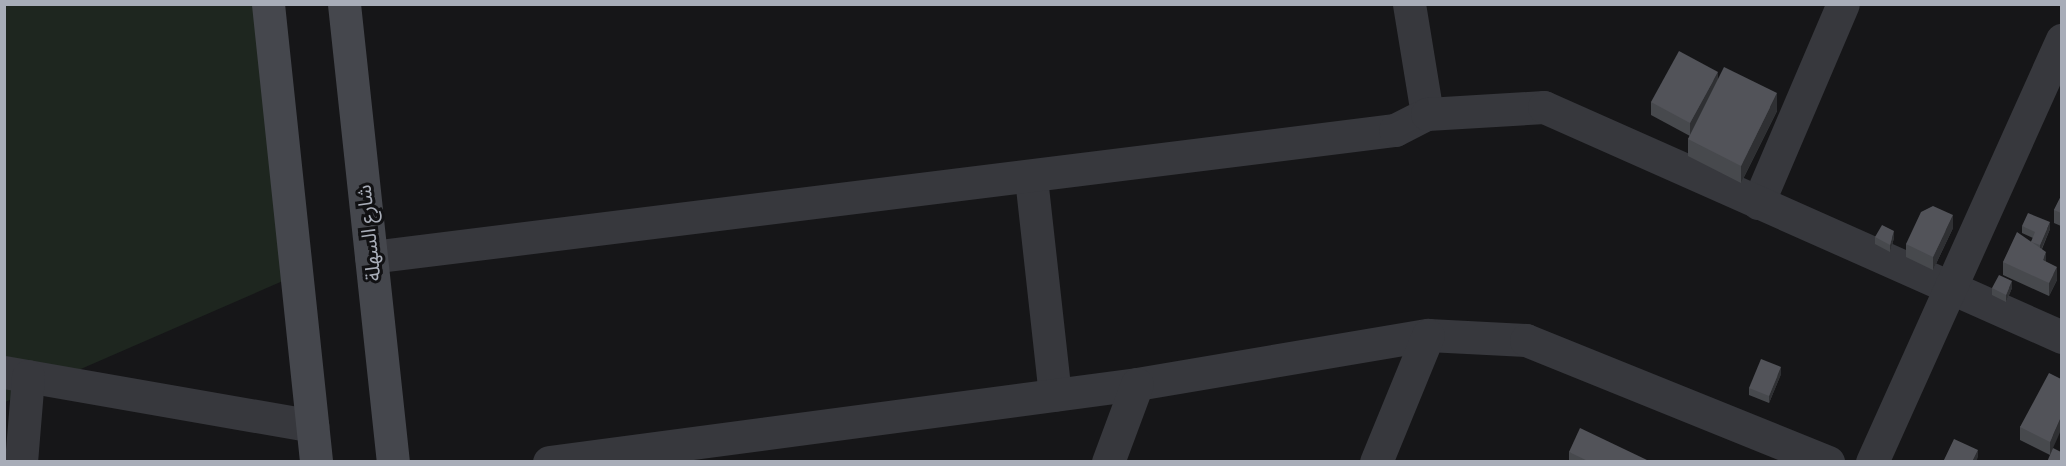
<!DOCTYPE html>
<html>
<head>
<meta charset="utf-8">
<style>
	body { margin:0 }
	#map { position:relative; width:2066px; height:466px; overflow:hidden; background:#161618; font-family:"Public Sans","Noto Sans Arabic",sans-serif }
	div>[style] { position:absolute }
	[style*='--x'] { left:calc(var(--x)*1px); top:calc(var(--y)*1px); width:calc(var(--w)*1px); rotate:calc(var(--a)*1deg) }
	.green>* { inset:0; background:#1e261f }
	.minor>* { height:33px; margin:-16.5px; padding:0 16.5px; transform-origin:16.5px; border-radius:16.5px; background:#37383d }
	.tertiary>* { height:33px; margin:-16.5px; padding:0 16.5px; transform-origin:16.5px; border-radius:16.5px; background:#37383d }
	.secondary>* { height:33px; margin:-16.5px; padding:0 16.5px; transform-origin:16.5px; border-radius:16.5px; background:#45474d }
	.wall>* { inset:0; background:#47494d }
	.shaded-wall>* { inset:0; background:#2f3033 }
	.building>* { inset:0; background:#525359 }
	span { translate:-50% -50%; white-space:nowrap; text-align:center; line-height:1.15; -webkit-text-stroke:6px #111113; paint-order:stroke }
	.street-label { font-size:20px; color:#a8adb8 }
	.frame { position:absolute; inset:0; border:6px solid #a8adb8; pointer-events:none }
</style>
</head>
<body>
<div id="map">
	<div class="green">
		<i style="clip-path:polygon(5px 5px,253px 5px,292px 277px,5px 402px)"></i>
	</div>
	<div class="minor">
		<i style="--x:1409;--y:4;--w:111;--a:80.7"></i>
		<i style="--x:1031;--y:178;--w:218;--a:83.7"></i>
		<i style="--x:1758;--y:203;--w:216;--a:-66.9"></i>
		<i style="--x:371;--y:257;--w:1032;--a:-7.07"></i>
		<i style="--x:1395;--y:130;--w:36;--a:-27"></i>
		<i style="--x:1427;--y:114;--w:117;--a:-3.4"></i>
		<i style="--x:1544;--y:107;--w:567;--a:23.94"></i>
		<i style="--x:4;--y:372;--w:313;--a:9.9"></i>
		<i style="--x:21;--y:462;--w:86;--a:-85.3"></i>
		<i style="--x:549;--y:462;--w:593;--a:-7.56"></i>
		<i style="--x:1137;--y:384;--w:295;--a:-9.6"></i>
		<i style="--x:1428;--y:335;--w:98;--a:2.9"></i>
		<i style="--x:1526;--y:340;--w:326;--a:22"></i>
		<i style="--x:1108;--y:462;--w:83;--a:-69.6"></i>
		<i style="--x:1376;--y:462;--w:137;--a:-67.7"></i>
	</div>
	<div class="tertiary">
		<i style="--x:1872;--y:462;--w:463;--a:-65.8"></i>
	</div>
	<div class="secondary">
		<i style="--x:268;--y:4;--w:461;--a:84"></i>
		<i style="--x:344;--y:4;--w:461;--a:83.9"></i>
	</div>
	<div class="wall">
		<i style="clip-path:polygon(1718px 79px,1777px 111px,1741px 183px,1688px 156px,1688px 139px,1690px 136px,1651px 115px,1651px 102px)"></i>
		<i style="clip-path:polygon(2061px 196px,2061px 226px,2054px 223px,2054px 210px)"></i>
		<i style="clip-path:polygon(2022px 226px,2050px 229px,2042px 249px,2046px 262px,2057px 280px,2049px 296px,2003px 275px,2003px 262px,2031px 242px,2033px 238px,2022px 233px)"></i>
		<i style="clip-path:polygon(1953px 228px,1933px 270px,1906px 257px,1906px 244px)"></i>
		<i style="clip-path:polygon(1875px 237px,1894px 238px,1890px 252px,1875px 244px)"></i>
		<i style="clip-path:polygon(1992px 288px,2012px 288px,2006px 302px,1992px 295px)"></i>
		<i style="clip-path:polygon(1781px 374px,1769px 403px,1749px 395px,1749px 388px)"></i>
		<i style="clip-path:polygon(2061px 379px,2050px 455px,2020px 440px,2020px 427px)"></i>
		<i style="clip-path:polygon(1569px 452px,1647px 462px,1569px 462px)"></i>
	</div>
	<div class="shaded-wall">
		<i style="clip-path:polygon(1718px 72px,1718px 85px,1690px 136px,1690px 123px)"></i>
		<i style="clip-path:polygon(1777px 93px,1777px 111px,1741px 183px,1741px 166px)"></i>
		<i style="clip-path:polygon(1953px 215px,1953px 228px,1933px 270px,1933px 257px)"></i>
		<i style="clip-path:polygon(2050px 222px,2050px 229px,2040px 252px,2040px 245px)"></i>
		<i style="clip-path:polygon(1894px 231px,1894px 238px,1890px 252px,1890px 245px)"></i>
		<i style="clip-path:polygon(2046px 252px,2046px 265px,2043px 260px)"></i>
		<i style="clip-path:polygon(2057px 267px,2057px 280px,2049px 296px,2049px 283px)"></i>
		<i style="clip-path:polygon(2012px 281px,2012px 288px,2006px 302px,2006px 295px)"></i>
		<i style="clip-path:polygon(1781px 367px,1781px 374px,1769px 403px,1769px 396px)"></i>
		<i style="clip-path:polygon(2061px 417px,2061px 430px,2050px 455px,2050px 442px)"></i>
		<i style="clip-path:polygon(1978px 450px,1978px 457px,1976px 462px,1972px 462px)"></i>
	</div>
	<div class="building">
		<i style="clip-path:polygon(1679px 51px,1718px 72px,1690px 123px,1651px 102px)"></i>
		<i style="clip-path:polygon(1724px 67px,1777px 93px,1741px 166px,1688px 139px)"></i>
		<i style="clip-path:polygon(2061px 196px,2061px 213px,2054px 210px)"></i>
		<i style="clip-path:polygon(1933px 206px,1953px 215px,1933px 257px,1906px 244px,1921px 212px)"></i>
		<i style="clip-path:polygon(2028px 213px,2050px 222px,2040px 245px,2031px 242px,2035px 232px,2022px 226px)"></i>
		<i style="clip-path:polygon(1882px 225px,1894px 231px,1890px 245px,1875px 237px)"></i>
		<i style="clip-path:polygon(2017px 232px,2046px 252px,2043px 260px,2057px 267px,2049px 283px,2003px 262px)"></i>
		<i style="clip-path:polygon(1999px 275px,2012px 281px,2006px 295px,1992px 288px)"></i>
		<i style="clip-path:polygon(1761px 359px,1781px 367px,1769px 396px,1749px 388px)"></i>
		<i style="clip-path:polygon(2049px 373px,2061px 379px,2061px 417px,2050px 442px,2020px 427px)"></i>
		<i style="clip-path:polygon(1580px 428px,1647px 460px,1646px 462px,1590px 462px,1569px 452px)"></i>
		<i style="clip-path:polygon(1954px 439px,1978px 450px,1972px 462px,1954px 461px,1954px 462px,1943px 462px)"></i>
		<i style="clip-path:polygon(2053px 448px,2061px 452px,2061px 462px,2047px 462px)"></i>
	</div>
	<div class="street-label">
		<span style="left:369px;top:233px;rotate:-96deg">شارع السهلة</span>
	</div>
	<div class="frame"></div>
</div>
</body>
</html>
